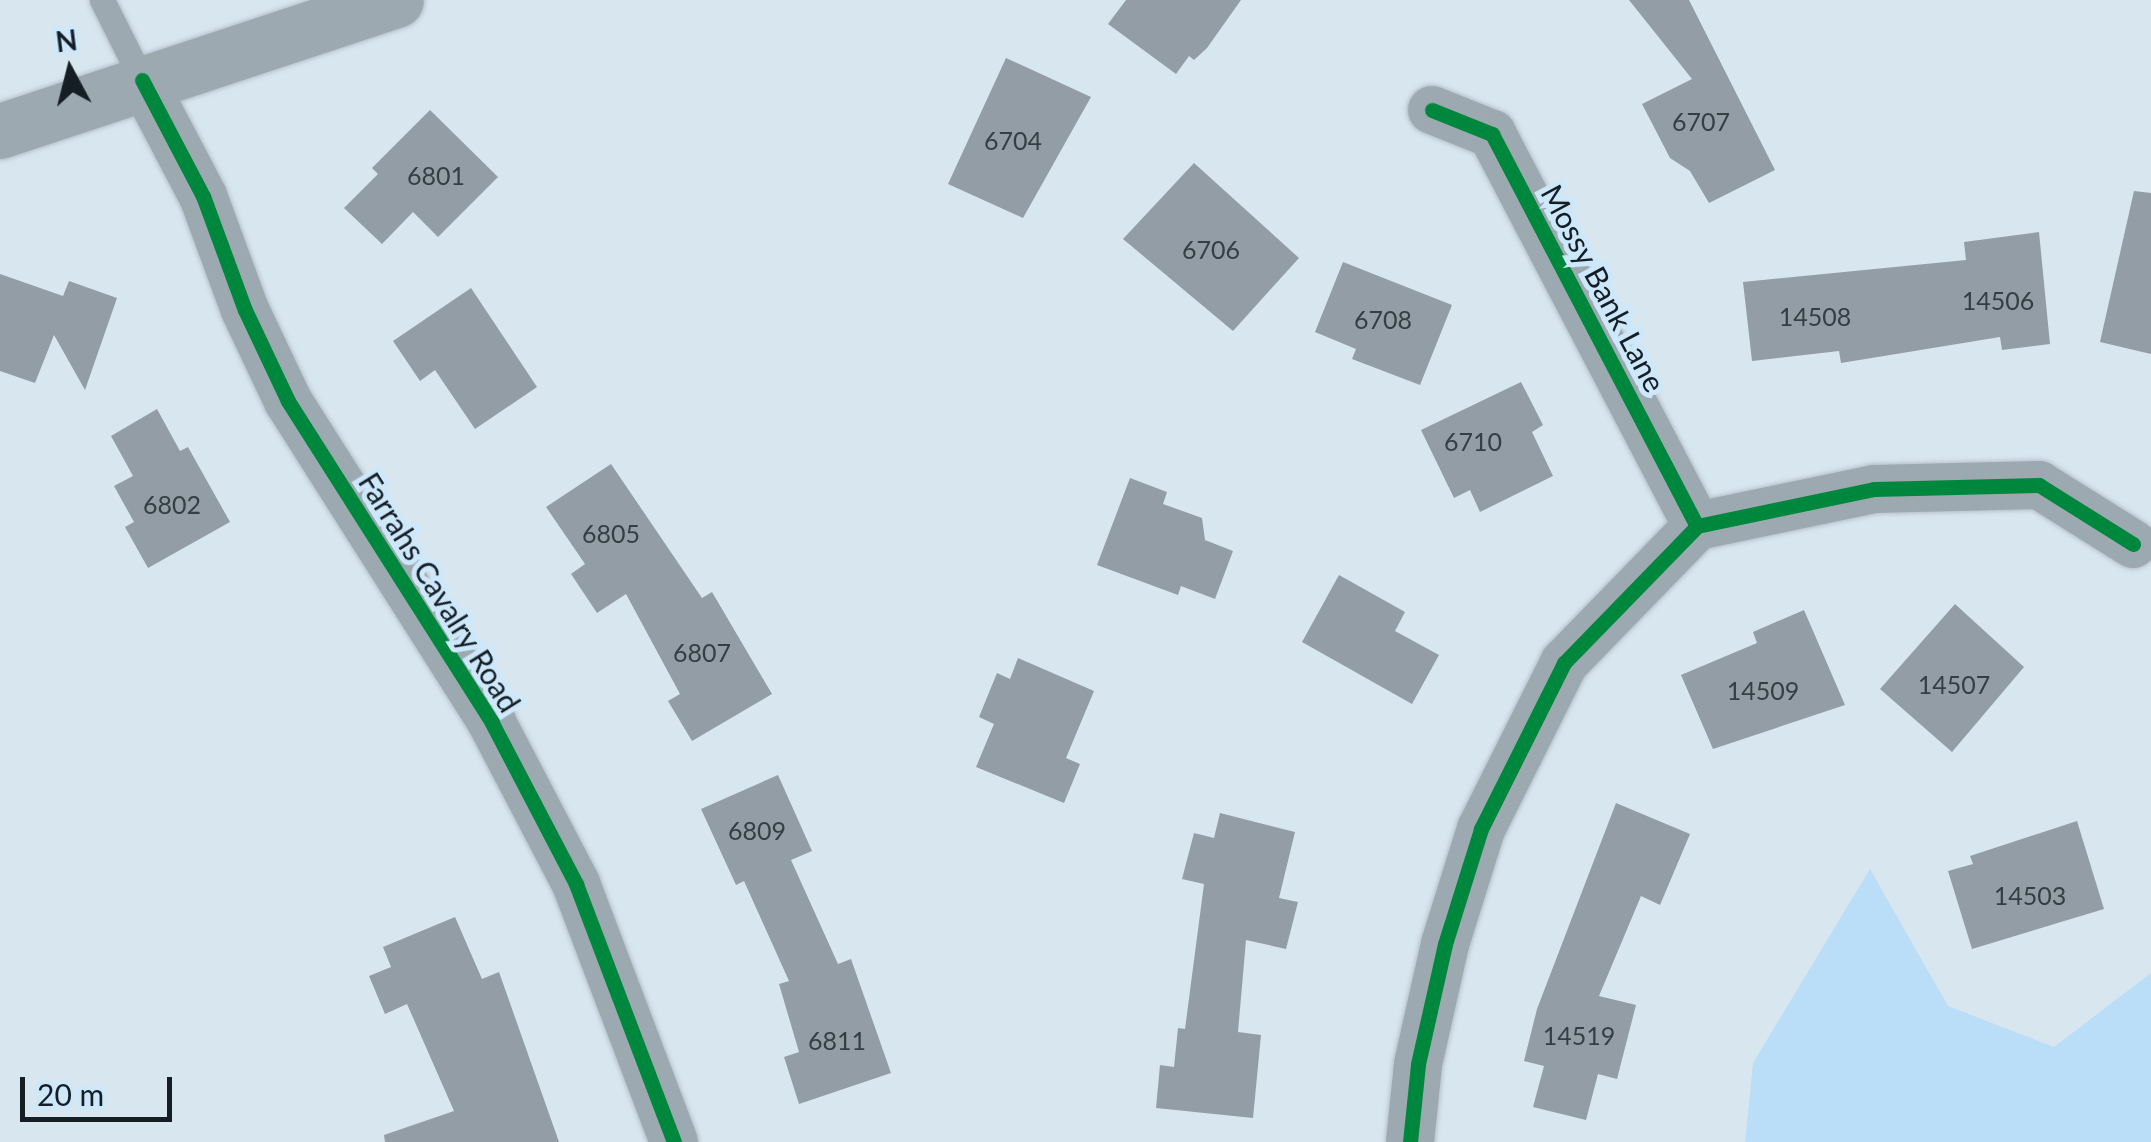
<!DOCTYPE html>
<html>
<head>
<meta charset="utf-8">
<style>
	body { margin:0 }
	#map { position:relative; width:2151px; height:1142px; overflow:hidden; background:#d8e6f0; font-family:Lato,sans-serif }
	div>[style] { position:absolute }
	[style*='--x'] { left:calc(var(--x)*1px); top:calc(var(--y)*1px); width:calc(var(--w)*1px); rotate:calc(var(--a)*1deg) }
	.green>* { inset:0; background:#badef8 }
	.building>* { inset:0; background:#939da5 }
	.roads { filter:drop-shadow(0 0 2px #b7c1ca) drop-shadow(0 0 2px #b7c1ca) }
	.service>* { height:25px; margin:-12.5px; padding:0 12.5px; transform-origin:12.5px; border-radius:12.5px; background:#9da9b1 }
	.minor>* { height:48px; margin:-24px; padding:0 24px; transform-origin:24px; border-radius:24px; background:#9da9b1 }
	.tertiary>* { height:55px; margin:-27.5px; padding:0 27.5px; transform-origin:27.5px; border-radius:27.5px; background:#9da9b1 }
	.cycleway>* { height:15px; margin:-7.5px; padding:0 7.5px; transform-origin:7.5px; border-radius:7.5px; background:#00873e }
	span { translate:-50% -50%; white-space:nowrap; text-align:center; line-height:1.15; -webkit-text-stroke:10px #cde8fb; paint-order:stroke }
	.number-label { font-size:25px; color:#343e45 }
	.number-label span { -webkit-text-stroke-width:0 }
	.street-label { font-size:30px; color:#151e25 }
	.north { position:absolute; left:20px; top:20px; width:100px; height:100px; -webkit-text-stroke:8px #cde8fb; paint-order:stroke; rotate:353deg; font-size:28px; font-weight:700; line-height:40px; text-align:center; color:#151e25 }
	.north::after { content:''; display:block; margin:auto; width:35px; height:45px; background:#151e25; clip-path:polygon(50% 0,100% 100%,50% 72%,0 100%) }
	.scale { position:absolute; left:20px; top:1077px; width:152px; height:45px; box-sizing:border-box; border:5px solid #151e25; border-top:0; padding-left:12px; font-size:30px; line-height:35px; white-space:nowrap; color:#151e25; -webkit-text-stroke:8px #cde8fb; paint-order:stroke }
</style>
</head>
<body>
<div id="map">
	<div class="green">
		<i style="clip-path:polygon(1870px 869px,1948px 1006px,2054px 1047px,2151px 973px,2151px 1142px,1745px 1142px,1753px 1063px)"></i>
	</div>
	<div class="building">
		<i style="clip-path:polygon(1126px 0,1241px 0,1207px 48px,1194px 60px,1189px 56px,1176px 74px,1108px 24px)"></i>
		<i style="clip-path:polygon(1629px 0,1689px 0,1775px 170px,1709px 203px,1690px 171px,1670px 158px,1642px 104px,1692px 79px)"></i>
		<i style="clip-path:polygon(1006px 58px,1091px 97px,1023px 218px,948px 184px)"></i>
		<i style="clip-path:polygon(430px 110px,498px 177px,438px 237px,413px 212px,382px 244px,344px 208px,378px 174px,372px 168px)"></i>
		<i style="clip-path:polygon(1194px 163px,1299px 258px,1233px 331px,1123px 239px)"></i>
		<i style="clip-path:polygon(2134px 191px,2151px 193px,2151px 354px,2100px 342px)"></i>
		<i style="clip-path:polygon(2039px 232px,2050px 344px,2002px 350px,2000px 337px,1841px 363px,1839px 351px,1752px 361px,1743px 282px,1966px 260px,1964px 242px)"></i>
		<i style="clip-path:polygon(1343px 262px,1452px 305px,1420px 385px,1352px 359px,1356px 349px,1315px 332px)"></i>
		<i style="clip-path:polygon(0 274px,63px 296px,69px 281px,117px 298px,85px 390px,54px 335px,35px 383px,0 371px)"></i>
		<i style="clip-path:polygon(471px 288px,537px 387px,475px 429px,435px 370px,420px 381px,393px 341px)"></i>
		<i style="clip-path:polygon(1521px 382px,1543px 425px,1532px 432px,1553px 476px,1480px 512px,1470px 490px,1454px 498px,1421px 430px)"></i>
		<i style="clip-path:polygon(157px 409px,180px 451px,188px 447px,230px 522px,148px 568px,125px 527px,134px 522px,114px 486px,133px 476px,111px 436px)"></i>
		<i style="clip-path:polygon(611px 464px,702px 598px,712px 592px,772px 694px,692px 741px,668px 701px,680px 694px,626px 594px,597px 613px,571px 574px,585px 564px,546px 507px)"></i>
		<i style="clip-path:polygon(1130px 478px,1167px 492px,1163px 504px,1202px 518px,1205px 540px,1233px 551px,1215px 599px,1181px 586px,1178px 595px,1097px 565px)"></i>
		<i style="clip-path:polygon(1339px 575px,1405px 612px,1395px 631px,1439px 655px,1412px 704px,1302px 642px)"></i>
		<i style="clip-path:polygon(1955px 604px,2024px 667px,1952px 752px,1880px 689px)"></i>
		<i style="clip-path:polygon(1804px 610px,1845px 705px,1713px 749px,1681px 675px,1757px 643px,1753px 632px)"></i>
		<i style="clip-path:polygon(1018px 658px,1094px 691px,1066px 758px,1080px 764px,1064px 803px,976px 767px,994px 724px,979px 717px,997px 673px,1010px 679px)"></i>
		<i style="clip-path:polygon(778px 775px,812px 851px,791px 860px,838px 964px,851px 959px,891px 1073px,799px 1104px,784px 1057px,799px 1052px,779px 984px,789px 981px,744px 881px,736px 885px,701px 809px)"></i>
		<i style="clip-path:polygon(1616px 803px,1690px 834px,1660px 905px,1641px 896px,1599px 996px,1636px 1005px,1617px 1079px,1598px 1074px,1586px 1120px,1533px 1107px,1544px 1066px,1524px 1061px,1537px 1009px)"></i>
		<i style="clip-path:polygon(1220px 813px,1295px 832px,1279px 898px,1298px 902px,1286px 949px,1246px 940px,1238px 1032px,1261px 1035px,1253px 1118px,1156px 1108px,1160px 1065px,1174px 1067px,1178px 1028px,1185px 1029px,1204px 884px,1182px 879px,1194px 833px,1214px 838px)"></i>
		<i style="clip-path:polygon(2077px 821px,2104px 909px,1972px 949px,1948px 871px,1973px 864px,1970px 856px)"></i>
		<i style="clip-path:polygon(455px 917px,482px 979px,499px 972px,559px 1142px,385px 1142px,384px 1135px,454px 1111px,407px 1004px,385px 1014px,369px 976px,391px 967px,383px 947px)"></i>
	</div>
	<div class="roads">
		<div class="service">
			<i style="--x:102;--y:0;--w:89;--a:63.4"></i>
		</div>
		<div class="minor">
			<i style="--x:142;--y:80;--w:131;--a:62.3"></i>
			<i style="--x:203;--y:196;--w:121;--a:69.8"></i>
			<i style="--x:245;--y:310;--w:101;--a:64.7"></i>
			<i style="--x:288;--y:401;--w:381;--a:57.6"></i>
			<i style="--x:492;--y:723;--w:182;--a:62.4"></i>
			<i style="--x:576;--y:884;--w:276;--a:69.2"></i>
			<i style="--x:1432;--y:110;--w:65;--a:21.8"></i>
			<i style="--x:1492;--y:134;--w:442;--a:62.4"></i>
			<i style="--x:1410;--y:1142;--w:78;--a:-84.1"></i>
			<i style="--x:1418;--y:1064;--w:123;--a:-77.3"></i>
			<i style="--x:1445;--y:944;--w:121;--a:-72.6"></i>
			<i style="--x:1481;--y:829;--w:186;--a:-63.4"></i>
			<i style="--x:1564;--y:663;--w:191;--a:-45.8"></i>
			<i style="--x:1697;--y:526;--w:181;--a:-11.8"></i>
			<i style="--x:1874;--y:489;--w:165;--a:-1.4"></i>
			<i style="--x:2039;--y:485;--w:111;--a:32.1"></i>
		</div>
		<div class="tertiary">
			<i style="--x:0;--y:131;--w:417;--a:-18.3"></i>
		</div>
	</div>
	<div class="cycleway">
		<i style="--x:142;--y:80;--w:131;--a:62.3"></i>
		<i style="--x:203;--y:196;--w:121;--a:69.8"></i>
		<i style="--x:245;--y:310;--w:101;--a:64.7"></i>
		<i style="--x:288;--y:401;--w:381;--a:57.6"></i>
		<i style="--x:492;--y:723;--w:182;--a:62.4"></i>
		<i style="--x:576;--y:884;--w:276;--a:69.2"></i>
		<i style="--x:1432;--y:110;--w:65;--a:21.8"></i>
		<i style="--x:1492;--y:134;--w:442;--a:62.4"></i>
		<i style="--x:1410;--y:1142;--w:78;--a:-84.1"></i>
		<i style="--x:1418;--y:1064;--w:123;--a:-77.3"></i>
		<i style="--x:1445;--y:944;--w:121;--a:-72.6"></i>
		<i style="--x:1481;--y:829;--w:186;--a:-63.4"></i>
		<i style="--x:1564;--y:663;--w:191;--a:-45.8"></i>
		<i style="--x:1697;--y:526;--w:181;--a:-11.8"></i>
		<i style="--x:1874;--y:489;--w:165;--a:-1.4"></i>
		<i style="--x:2039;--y:485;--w:111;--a:32.1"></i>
	</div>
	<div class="number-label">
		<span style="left:1701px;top:121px">6707</span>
		<span style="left:1013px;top:140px">6704</span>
		<span style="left:436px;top:175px">6801</span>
		<span style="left:1211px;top:249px">6706</span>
		<span style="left:1998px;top:300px">14506</span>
		<span style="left:1815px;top:316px">14508</span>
		<span style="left:1383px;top:319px">6708</span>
		<span style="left:1473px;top:441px">6710</span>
		<span style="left:172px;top:504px">6802</span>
		<span style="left:611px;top:533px">6805</span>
		<span style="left:702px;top:652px">6807</span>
		<span style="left:1954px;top:684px">14507</span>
		<span style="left:1763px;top:690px">14509</span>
		<span style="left:757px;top:830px">6809</span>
		<span style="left:2030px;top:895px">14503</span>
		<span style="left:1579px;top:1035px">14519</span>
		<span style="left:837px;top:1040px">6811</span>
	</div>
	<div class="street-label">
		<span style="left:1604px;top:288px;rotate:62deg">Mossy Bank Lane</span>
		<span style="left:440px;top:592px;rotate:58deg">Farrahs Cavalry Road</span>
	</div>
	<div class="north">N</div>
	<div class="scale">20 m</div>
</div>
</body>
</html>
